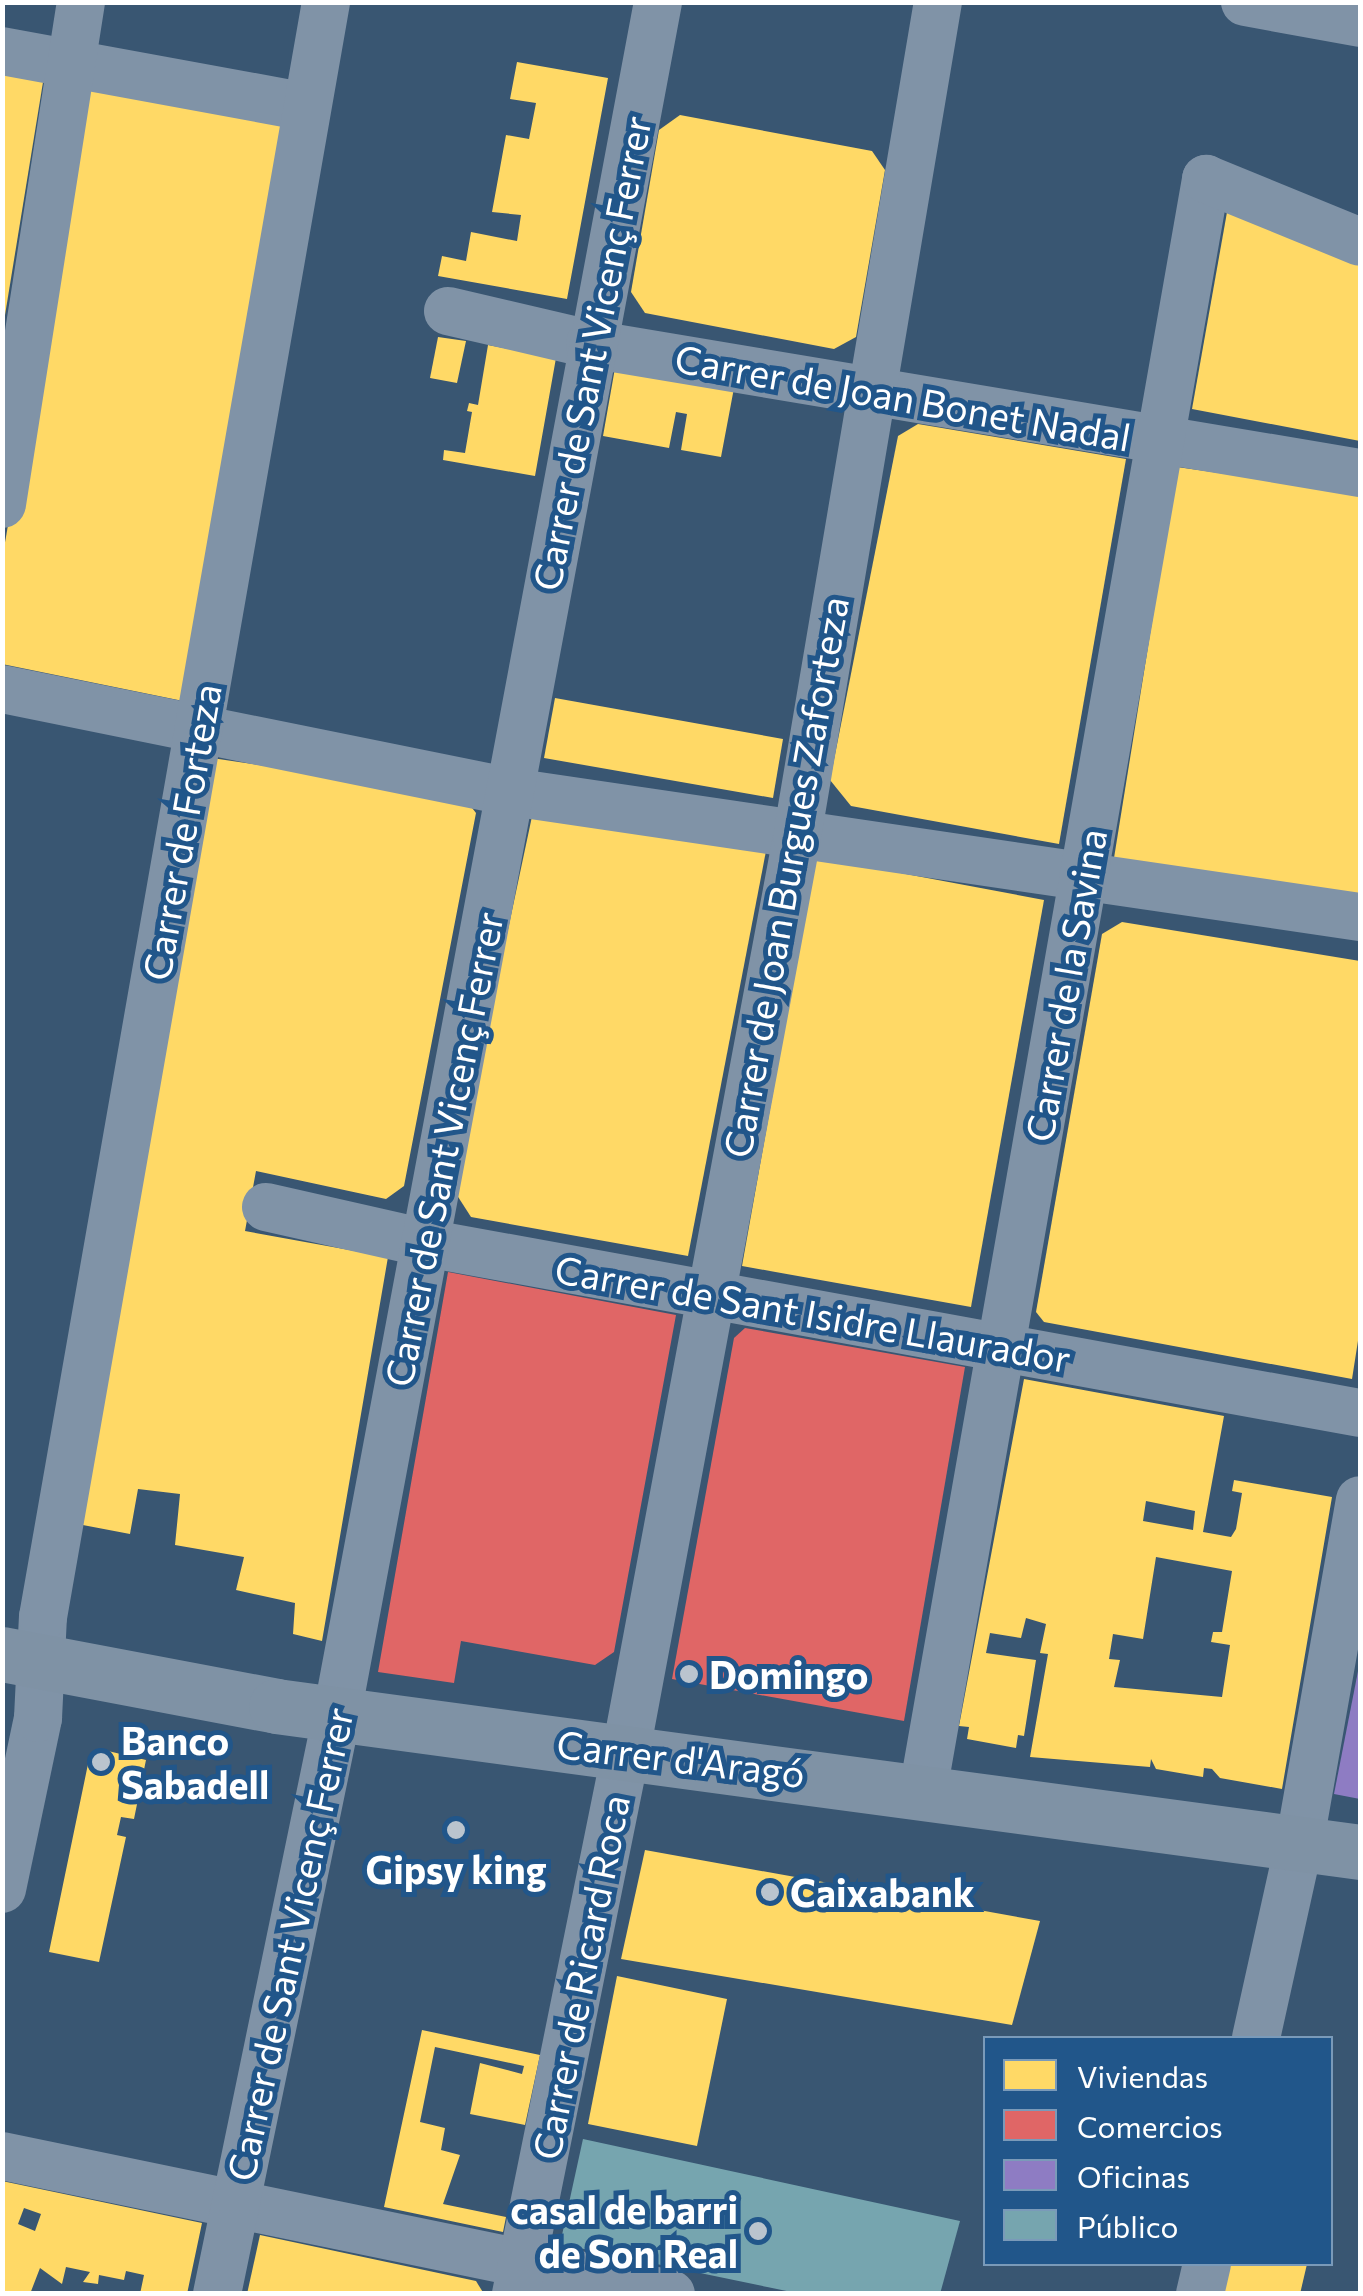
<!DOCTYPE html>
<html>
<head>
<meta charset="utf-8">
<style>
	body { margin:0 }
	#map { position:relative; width:1363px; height:2296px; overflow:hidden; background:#395672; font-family:Commissioner,sans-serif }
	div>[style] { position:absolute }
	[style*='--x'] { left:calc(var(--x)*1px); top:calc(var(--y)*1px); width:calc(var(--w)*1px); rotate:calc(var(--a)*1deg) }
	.homes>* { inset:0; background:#ffd966 }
	.shops>* { inset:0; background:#e06666 }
	.offices>* { inset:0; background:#8e7cc3 }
	.public>* { inset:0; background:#76a5af }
	.minor>* { height:48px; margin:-24px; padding:0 24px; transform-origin:24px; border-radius:24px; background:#8093a7 }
	.major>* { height:55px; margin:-27.5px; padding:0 27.5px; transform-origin:27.5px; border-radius:27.5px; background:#7f92a5 }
	.dots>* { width:28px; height:28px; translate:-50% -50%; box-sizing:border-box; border:5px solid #21568a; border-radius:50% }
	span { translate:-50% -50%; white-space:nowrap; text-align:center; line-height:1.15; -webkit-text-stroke:10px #21568a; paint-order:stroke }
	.street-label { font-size:38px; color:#fff }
	.poi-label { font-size:38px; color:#fff; font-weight:700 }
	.left { translate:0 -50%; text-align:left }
	.right { translate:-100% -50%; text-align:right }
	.frame { position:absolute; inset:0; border:5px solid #fff; pointer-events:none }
	.legend { position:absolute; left:983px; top:2036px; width:350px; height:230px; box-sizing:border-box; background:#21568a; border:2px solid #7a9ab9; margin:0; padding:12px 18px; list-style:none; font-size:30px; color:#fff }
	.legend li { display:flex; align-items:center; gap:20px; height:50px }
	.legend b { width:50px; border:2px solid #7a9ab9 }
</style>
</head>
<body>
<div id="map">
	<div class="homes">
		<i style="clip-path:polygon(517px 62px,608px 78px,567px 299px,438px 276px,442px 256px,466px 261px,471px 232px,517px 241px,521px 215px,492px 212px,506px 135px,529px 139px,536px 103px,510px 99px)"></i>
		<i style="clip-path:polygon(2px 69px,44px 76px,5px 315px,2px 315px)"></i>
		<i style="clip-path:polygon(84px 84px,287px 119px,183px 701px,2px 664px,2px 560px)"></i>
		<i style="clip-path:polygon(680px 115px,872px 151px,885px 170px,856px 337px,834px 349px,645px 313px,631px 292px,659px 130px)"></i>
		<i style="clip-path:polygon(1229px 201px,1360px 254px,1360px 441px,1192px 409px)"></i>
		<i style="clip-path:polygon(438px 337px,466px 341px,457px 383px,430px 378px)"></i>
		<i style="clip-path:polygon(488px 345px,556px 358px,535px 476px,443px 460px,444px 450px,465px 453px,472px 412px,467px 411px,469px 403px,478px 405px)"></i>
		<i style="clip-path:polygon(615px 368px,734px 388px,721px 457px,681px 450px,687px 414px,676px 412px,669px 448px,603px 436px)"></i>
		<i style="clip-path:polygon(918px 424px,1126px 459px,1059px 844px,851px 806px,830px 780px,898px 436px)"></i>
		<i style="clip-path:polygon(1177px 467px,1360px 493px,1360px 898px,1114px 858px)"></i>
		<i style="clip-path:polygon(555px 698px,783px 739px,773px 798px,544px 758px)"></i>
		<i style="clip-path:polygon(205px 757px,462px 795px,476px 813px,404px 1186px,386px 1199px,256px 1171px,245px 1231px,388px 1257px,322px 1641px,293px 1634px,295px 1603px,236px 1590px,244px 1557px,175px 1545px,180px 1494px,138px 1489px,130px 1534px,67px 1522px)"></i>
		<i style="clip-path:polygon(534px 807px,766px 851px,688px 1256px,471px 1217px,453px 1189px)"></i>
		<i style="clip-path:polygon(815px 857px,1044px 900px,971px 1307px,742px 1266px)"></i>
		<i style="clip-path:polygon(1122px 922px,1360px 961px,1360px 1328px,1352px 1379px,1044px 1322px,1036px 1312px,1102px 934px)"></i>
		<i style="clip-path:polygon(evenodd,1024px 1379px,1224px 1416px,1203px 1532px,1231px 1537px,1236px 1529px,1242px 1493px,1232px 1491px,1234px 1480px,1332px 1497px,1282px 1789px,1220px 1778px,1212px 1769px,1204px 1768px,1203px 1777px,1156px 1769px,1151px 1759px,1150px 1767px,1030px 1757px,1048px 1654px,1040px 1653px,1046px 1624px,1026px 1618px,1021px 1638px,990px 1633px,986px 1653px,1036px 1660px,1024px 1736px,1018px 1735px,1016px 1748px,967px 1739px,969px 1727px,959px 1726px,1024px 1379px,1146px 1501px,1195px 1511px,1193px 1530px,1143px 1521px,1146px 1501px,1024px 1379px,1156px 1557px,1232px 1571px,1222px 1632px,1213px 1632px,1211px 1642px,1230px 1645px,1222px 1697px,1114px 1687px,1120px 1660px,1109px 1659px,1113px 1634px,1143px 1639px,1156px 1557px)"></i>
		<i style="clip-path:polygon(108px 1751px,146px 1760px,134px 1819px,121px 1817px,117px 1835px,126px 1837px,99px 1962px,49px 1952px,88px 1764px)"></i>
		<i style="clip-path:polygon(645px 1850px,1040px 1921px,1012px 2025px,621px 1959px)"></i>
		<i style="clip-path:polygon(617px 1976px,727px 1999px,697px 2146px,588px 2124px)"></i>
		<i style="clip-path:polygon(422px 2030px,540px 2055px,525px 2125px,470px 2114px,480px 2063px,522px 2074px,524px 2066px,435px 2047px,420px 2122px,445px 2128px,441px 2150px,460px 2155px,443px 2204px,506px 2217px,503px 2232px,384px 2207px)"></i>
		<i style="clip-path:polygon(evenodd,2px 2181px,202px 2223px,187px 2294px,140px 2294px,144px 2275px,126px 2271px,124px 2280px,99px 2275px,98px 2284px,83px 2282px,90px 2272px,66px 2267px,62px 2284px,40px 2268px,30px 2294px,2px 2294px,2px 2181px,24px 2208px,41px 2214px,35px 2231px,18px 2224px,24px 2208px)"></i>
		<i style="clip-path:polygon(260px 2235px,476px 2281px,484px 2294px,247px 2294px)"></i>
		<i style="clip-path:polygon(1226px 2264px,1307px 2264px,1300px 2294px,1220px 2294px)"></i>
	</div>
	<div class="shops">
		<i style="clip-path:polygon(448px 1272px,676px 1315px,614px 1652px,595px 1665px,461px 1641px,454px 1683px,378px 1672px)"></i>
		<i style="clip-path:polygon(745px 1328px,965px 1367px,904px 1721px,672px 1679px,734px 1338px)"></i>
	</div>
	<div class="offices">
		<i style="clip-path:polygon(1359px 1666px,1360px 1666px,1360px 1799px,1334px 1794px)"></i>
	</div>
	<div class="public">
		<i style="clip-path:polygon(583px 2139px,960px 2221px,940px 2294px,801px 2294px,560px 2244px)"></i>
	</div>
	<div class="minor">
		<i style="--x:1245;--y:2;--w:117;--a:10.3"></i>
		<i style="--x:2;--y:51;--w:309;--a:10.4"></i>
		<i style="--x:448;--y:311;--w:146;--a:13.1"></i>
		<i style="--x:590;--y:344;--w:781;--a:9.51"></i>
		<i style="--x:2;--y:504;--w:508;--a:-81.06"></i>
		<i style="--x:2;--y:689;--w:519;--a:11.44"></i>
		<i style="--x:511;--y:792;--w:858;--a:8.38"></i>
		<i style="--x:266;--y:1207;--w:164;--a:12.7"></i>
		<i style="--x:426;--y:1243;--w:949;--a:10.32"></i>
		<i style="--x:923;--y:1791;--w:1637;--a:-80.04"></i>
		<i style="--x:1206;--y:179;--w:166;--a:22.2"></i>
		<i style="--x:2;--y:1889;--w:175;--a:-78.1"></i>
		<i style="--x:38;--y:1718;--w:101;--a:-87.2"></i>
		<i style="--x:43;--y:1617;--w:1640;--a:-80.06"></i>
		<i style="--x:1256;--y:2038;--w:203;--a:-77.5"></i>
		<i style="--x:1300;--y:1840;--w:345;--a:-80"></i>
		<i style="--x:2;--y:2156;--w:683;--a:11.66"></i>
		<i style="--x:217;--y:2294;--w:592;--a:-78.31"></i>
		<i style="--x:337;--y:1714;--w:1742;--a:-79.38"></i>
		<i style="--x:516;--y:2294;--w:554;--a:-78.55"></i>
		<i style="--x:626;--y:1751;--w:930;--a:-79.4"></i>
		<i style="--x:797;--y:837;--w:847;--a:-80.42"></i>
		<i style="--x:1200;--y:2294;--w:31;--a:-77"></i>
	</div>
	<div class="major">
		<i style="--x:2;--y:1654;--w:279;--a:10.7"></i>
		<i style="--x:276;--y:1706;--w:1094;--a:7.67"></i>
	</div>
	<div class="dots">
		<i style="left:689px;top:1674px;background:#bac4ce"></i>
		<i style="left:101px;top:1762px;background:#bac4ce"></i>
		<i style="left:456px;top:1830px;background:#bac4ce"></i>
		<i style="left:770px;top:1892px;background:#bac4ce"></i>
		<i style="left:758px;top:2231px;background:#bac4ce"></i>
	</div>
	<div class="street-label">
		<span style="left:591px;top:353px;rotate:-79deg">Carrer de Sant Vicenç Ferrer</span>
		<span style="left:903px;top:397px;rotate:10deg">Carrer de Joan Bonet Nadal</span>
		<span style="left:181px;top:832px;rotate:-80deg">Carrer de Forteza</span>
		<span style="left:785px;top:877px;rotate:-80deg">Carrer de Joan Burgues Zaforteza</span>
		<span style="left:1065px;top:985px;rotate:-80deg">Carrer de la Savina</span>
		<span style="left:443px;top:1149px;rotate:-79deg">Carrer de Sant Vicenç Ferrer</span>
		<span style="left:813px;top:1313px;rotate:10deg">Carrer de Sant Isidre Llaurador</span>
		<span style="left:681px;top:1758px;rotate:7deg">Carrer d'Aragó</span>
		<span style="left:289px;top:1944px;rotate:-78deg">Carrer de Sant Vicenç Ferrer</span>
		<span style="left:580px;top:1977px;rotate:-79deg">Carrer de Ricard Roca</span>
	</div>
	<div class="poi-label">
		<span class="left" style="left:709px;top:1674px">Domingo</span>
		<span class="left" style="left:121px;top:1762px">Banco<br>Sabadell</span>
		<span style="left:456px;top:1869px">Gipsy king</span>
		<span class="left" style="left:790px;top:1892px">Caixabank</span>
		<span class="right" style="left:738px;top:2231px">casal de barri<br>de Son Real</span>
	</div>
	<div class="frame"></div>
	<ul class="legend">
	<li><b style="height:28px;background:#ffd966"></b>Viviendas</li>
	<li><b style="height:28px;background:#e06666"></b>Comercios</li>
	<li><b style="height:28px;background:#8e7cc3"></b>Oficinas</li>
	<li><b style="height:28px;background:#76a5af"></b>Público</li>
	</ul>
</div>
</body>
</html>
